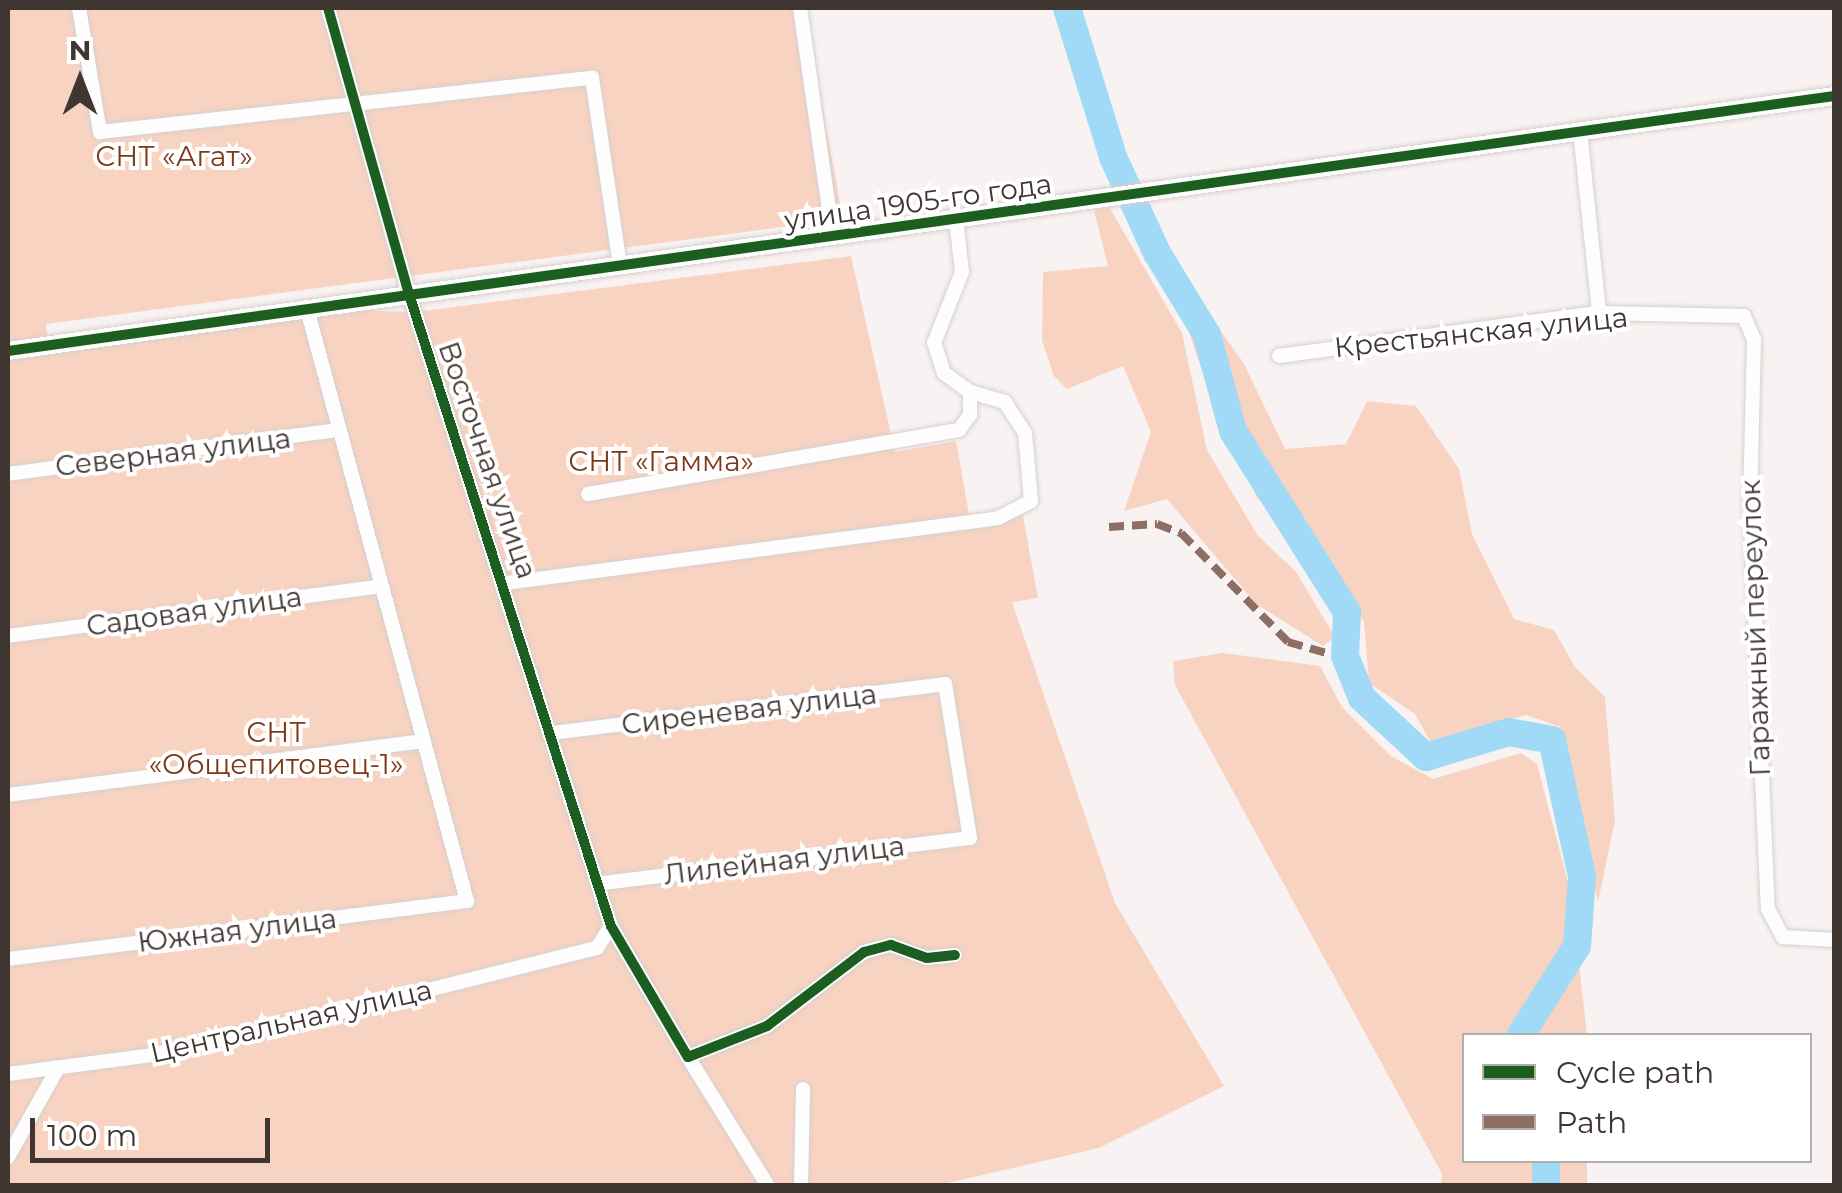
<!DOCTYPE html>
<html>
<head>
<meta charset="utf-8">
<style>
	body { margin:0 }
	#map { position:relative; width:1842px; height:1193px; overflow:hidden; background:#f8f3f2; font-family:Montserrat,sans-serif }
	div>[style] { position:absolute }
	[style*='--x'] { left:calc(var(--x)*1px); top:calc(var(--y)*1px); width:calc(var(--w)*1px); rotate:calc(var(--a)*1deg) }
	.green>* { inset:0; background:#f9d3c2 }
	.river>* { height:28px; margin:-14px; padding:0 14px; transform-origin:14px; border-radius:14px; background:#a1daf6 }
	.roads { filter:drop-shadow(0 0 2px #d6d0cd) drop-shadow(0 0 2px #d6d0cd) }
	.minor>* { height:14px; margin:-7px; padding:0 7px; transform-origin:7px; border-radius:7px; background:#fefdfd }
	.tertiary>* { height:18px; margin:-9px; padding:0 9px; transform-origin:9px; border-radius:9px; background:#fefdfd }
	.quiet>* { height:8px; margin-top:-4px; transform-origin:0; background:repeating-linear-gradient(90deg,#8d6e63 0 15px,transparent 0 23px) }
	.cycleway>* { height:10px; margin:-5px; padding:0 5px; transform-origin:5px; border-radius:5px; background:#1b5e20 }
	span { translate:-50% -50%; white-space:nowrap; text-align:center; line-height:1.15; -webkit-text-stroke:8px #fff; paint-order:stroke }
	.park-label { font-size:28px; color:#7b3918 }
	.street-label { font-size:28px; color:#3f3531 }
	.frame { position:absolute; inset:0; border:10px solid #3f3531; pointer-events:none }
	.legend { position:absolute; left:1462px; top:1033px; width:350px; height:130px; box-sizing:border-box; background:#fff; border:2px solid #b2aead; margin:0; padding:12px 18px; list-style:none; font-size:30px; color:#3f3531 }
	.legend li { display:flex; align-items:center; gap:20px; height:50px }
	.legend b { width:50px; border:2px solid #b2aead }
	.north { position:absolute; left:30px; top:30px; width:100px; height:100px; -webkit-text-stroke:8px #fff; paint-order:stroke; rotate:0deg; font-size:28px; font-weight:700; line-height:40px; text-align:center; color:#3f3531 }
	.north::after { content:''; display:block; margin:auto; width:35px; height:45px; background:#3f3531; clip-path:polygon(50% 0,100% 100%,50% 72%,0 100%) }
	.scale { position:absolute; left:30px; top:1118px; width:240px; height:45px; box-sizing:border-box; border:5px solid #3f3531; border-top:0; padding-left:12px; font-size:30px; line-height:35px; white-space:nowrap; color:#3f3531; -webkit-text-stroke:8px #fff; paint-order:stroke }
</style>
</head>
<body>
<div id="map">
	<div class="green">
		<i style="clip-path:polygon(8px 8px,804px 8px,843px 219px,46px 324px,48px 345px,307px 309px,415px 312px,851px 256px,895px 452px,956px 441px,969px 514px,1022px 510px,1038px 598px,1012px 602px,1115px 903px,1224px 1086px,1099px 1148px,939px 1185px,8px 1185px)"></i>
		<i style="clip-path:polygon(1108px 205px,1182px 333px,1207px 450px,1258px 536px,1296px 572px,1335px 637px,1323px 646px,1256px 604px,1167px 499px,1124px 511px,1151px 432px,1123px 366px,1067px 389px,1054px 376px,1042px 340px,1043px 272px,1108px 266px,1094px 211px)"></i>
		<i style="clip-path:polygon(1206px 311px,1243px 362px,1285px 449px,1346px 444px,1367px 401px,1416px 406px,1459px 469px,1472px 534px,1514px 619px,1554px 630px,1575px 667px,1605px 697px,1615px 820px,1598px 902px,1561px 727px,1526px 715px,1430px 741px,1415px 714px,1369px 683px,1364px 622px,1335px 569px,1257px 498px,1207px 385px,1185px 321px)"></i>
		<i style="clip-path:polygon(1223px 653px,1320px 666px,1342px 707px,1391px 756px,1433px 779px,1521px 753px,1537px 764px,1571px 894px,1587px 1035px,1464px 1036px,1464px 1160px,1587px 1161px,1587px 1185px,1441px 1185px,1442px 1174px,1175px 685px,1173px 661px)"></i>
	</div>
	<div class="river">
		<i style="--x:1067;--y:8;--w:156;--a:72.8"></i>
		<i style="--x:1113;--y:157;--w:106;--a:65.4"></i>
		<i style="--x:1157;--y:253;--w:96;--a:58.6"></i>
		<i style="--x:1207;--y:335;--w:99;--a:74.8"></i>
		<i style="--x:1233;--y:431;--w:214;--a:57.8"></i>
		<i style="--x:1347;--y:612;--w:44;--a:92.6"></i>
		<i style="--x:1345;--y:656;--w:45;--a:68"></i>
		<i style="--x:1362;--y:698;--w:87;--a:42.7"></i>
		<i style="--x:1426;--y:757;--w:87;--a:-16.8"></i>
		<i style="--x:1509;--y:732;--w:44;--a:10.5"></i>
		<i style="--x:1552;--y:740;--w:140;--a:77.6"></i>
		<i style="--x:1582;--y:877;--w:69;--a:94.1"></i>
		<i style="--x:1577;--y:946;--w:107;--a:122.3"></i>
		<i style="--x:1546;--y:1160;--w:26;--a:90"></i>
	</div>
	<div class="roads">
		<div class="minor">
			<i style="--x:79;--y:8;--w:126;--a:80.4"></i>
			<i style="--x:100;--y:132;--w:495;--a:-6.3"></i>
			<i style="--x:592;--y:78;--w:190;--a:81.5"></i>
			<i style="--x:328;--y:8;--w:297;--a:74.2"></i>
			<i style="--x:409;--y:294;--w:663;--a:72.28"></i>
			<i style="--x:611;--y:926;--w:152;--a:59.6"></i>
			<i style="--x:688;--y:1057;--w:85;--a:-21.4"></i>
			<i style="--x:767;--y:1026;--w:122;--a:-37.3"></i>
			<i style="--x:864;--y:952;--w:28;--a:-15"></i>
			<i style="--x:891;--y:945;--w:38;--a:20"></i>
			<i style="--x:927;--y:958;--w:28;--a:-6"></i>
			<i style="--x:800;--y:8;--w:232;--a:81.8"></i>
			<i style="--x:1580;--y:131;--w:183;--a:84"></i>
			<i style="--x:1279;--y:356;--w:323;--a:-7.7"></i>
			<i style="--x:1599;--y:313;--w:145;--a:1.2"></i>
			<i style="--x:1744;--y:316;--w:26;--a:67"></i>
			<i style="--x:1754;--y:340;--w:161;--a:91.4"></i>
			<i style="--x:1750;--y:501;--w:408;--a:87.5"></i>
			<i style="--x:1768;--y:909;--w:32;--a:62"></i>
			<i style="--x:1783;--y:937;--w:51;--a:3.4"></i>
			<i style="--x:8;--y:474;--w:334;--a:-7.6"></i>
			<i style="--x:588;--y:494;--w:376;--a:-9.8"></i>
			<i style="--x:959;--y:430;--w:19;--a:-54"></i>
			<i style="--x:970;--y:415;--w:23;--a:-90"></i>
			<i style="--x:506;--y:583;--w:496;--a:-7.5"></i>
			<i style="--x:998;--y:518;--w:37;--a:-27"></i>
			<i style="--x:1031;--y:501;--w:68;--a:-95"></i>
			<i style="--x:1025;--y:433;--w:37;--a:-123"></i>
			<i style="--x:1005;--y:402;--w:36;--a:-164"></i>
			<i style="--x:970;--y:392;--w:32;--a:-144"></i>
			<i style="--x:944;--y:373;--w:32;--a:-108"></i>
			<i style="--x:934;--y:343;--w:76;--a:-68.5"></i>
			<i style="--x:962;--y:272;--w:53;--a:-96.5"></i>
			<i style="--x:8;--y:636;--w:376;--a:-7.6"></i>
			<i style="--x:552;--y:733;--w:396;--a:-7.1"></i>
			<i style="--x:945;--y:684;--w:156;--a:80.8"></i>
			<i style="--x:970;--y:838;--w:375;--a:173"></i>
			<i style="--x:8;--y:795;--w:418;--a:-7.4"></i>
			<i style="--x:8;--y:959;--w:463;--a:-7.2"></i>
			<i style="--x:467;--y:901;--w:613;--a:-105.12"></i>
			<i style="--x:688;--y:1057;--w:152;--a:58.2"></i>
			<i style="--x:8;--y:1074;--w:145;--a:-7.5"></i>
			<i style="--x:152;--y:1055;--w:255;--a:-13.2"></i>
			<i style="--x:400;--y:997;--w:203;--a:-14"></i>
			<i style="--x:597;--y:948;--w:26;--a:-58"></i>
			<i style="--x:8;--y:1157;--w:102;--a:-60.7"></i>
			<i style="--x:801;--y:1186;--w:97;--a:-88.8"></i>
		</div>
		<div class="tertiary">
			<i style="--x:8;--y:351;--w:1844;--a:-7.95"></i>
		</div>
	</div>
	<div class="quiet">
		<i style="--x:1109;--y:527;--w:48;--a:-3.6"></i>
		<i style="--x:1157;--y:524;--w:26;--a:21"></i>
		<i style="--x:1181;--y:533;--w:153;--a:45.5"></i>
		<i style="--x:1288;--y:642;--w:44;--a:15.9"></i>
	</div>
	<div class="cycleway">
		<i style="--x:328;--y:8;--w:297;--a:74.2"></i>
		<i style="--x:409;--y:294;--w:663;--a:72.28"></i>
		<i style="--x:611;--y:926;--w:152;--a:59.6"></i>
		<i style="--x:688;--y:1057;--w:85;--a:-21.4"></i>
		<i style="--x:767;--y:1026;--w:122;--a:-37.3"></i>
		<i style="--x:864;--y:952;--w:28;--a:-15"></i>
		<i style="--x:891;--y:945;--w:38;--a:20"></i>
		<i style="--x:927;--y:958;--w:28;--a:-6"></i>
		<i style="--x:8;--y:351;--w:1844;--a:-7.95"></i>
	</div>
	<div class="park-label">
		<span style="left:174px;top:156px">СНТ «Агат»</span>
		<span style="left:661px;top:461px">СНТ «Гамма»</span>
		<span style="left:276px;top:748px">СНТ<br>«Общепитовец-1»</span>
	</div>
	<div class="street-label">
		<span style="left:918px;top:202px;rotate:-8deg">улица 1905-го года</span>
		<span style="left:1481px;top:332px;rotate:-6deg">Крестьянская улица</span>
		<span style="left:173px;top:452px;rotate:-7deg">Северная улица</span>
		<span style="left:488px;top:460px;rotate:71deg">Восточная улица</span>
		<span style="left:194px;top:611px;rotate:-8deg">Садовая улица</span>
		<span style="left:1755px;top:628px;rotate:-92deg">Гаражный переулок</span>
		<span style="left:749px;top:709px;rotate:-7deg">Сиреневая улица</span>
		<span style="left:784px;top:860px;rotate:-7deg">Лилейная улица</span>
		<span style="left:237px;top:930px;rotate:-7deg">Южная улица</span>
		<span style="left:291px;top:1021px;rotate:-13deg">Центральная улица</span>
	</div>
	<div class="frame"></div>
	<ul class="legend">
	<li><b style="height:12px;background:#1b5e20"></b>Cycle path</li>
	<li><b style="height:12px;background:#8d6e63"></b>Path</li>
	</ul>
	<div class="north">N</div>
	<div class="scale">100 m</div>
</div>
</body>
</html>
